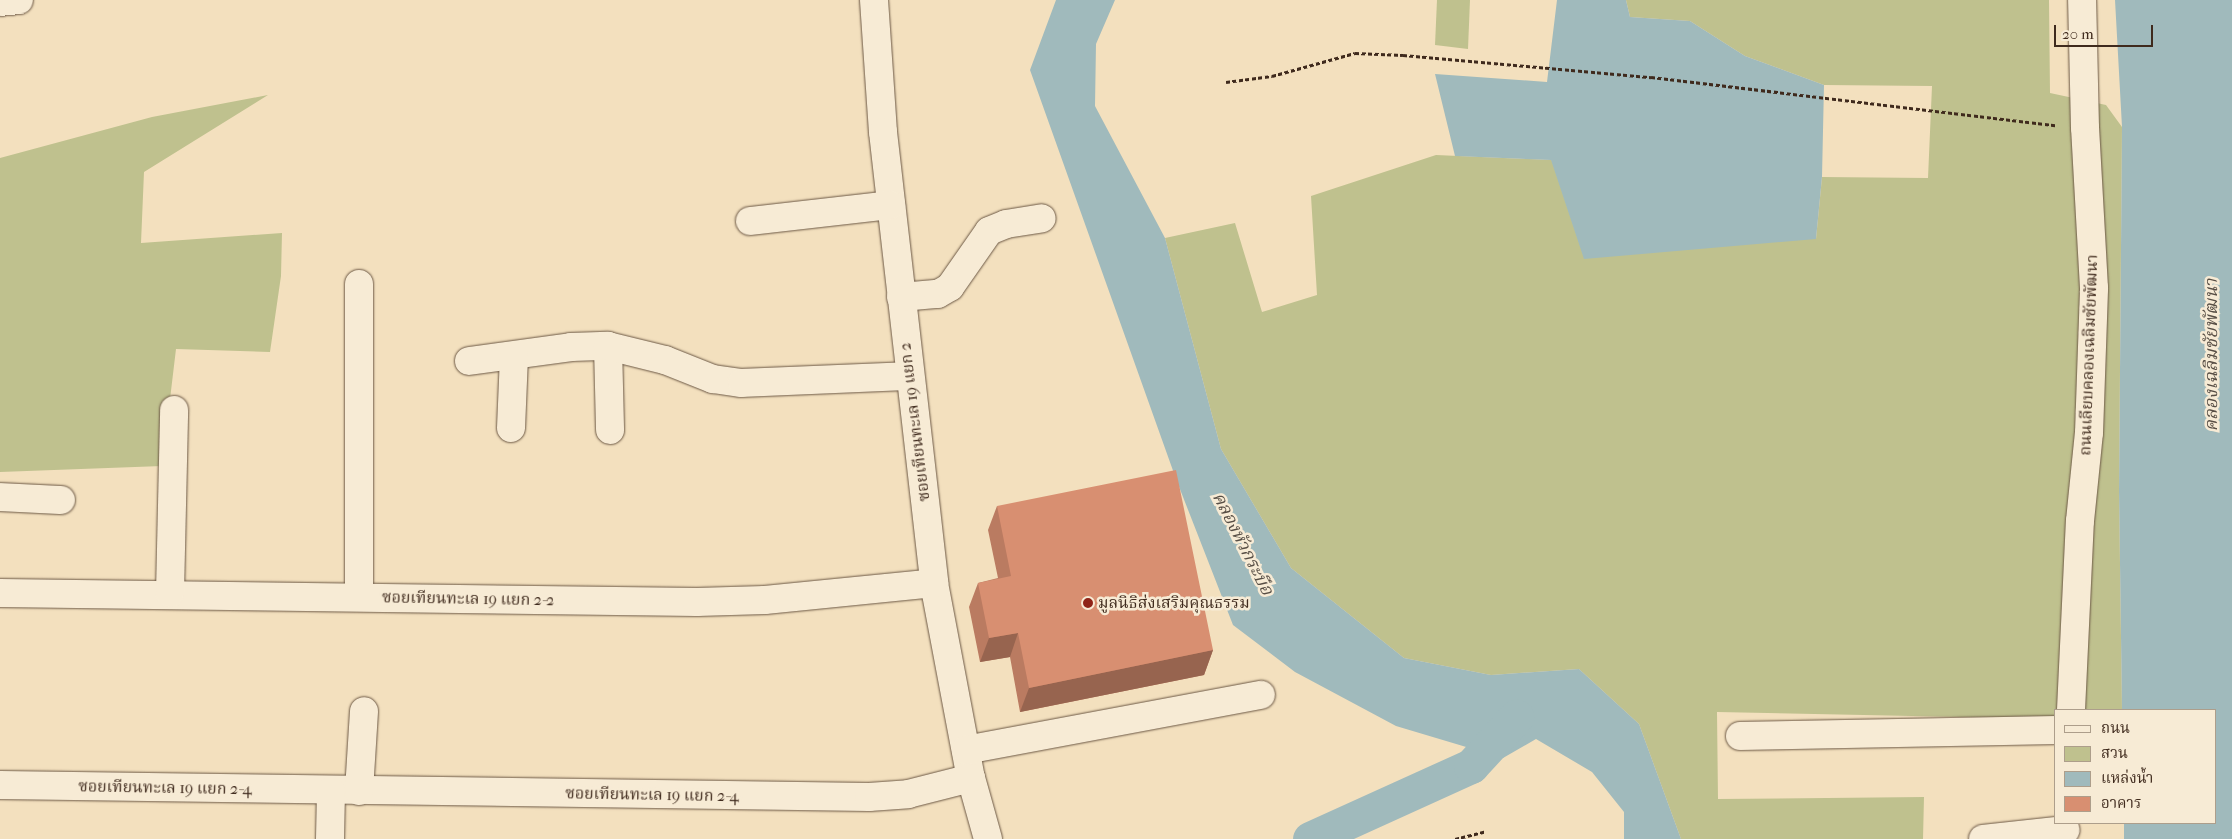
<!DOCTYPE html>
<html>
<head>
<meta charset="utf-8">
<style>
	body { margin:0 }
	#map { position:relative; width:2232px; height:839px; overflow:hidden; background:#f3e0be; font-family:"IM FELL French Canon","Noto Serif Thai",serif }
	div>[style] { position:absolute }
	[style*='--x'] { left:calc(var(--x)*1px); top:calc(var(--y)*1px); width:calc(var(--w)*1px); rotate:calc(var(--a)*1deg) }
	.green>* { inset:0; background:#bfc18e }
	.water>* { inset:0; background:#a0babc }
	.canal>* { height:35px; margin:-17.5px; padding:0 17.5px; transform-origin:17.5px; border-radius:17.5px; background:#a0babc }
	.path>* { height:3px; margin-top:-1.5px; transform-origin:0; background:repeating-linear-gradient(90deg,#3f2a1d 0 4px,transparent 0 6.5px) }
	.roads { filter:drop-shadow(0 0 1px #6c5845) drop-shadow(0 0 1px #6c5845) }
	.minor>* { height:28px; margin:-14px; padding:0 14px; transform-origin:14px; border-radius:14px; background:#f7ebd5 }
	.wall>* { inset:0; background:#ba7b61 }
	.shaded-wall>* { inset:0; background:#97644f }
	.building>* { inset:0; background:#d88f71 }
	.dots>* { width:14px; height:14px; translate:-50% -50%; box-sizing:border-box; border:2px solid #f7ebd5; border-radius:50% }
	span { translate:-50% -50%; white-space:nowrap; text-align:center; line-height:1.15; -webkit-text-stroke:5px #f7ebd5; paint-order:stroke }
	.street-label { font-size:16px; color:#3f2a1d }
	.poi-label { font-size:16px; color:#3f2a1d }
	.left { translate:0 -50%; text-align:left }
	.water-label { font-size:18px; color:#574e45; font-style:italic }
	.legend { position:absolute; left:2054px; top:709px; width:162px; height:115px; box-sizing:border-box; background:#f7ebd5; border:1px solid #ad9e8b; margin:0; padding:6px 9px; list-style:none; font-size:15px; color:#3f2a1d }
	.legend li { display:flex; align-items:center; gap:10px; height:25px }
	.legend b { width:25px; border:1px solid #ad9e8b }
	.scale { position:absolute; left:2054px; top:25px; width:99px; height:22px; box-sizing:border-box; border:2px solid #3f2a1d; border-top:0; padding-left:6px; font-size:15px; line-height:18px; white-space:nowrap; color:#3f2a1d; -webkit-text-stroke:4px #f7ebd5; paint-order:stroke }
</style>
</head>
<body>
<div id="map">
	<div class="green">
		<i style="clip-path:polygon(1437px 0,1470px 0,1468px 49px,1435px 45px)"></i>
		<i style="clip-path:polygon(1626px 0,2049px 0,2050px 93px,2106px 105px,2122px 127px,2119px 491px,2122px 710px,2056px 710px,2056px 719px,1717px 712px,1718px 799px,1924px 797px,1923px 839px,1681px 839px,1639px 724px,1579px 669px,1491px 675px,1404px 658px,1291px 568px,1221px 449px,1165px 238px,1235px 223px,1262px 312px,1317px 295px,1311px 196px,1436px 155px,1551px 160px,1816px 239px,1822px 177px,1928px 178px,1932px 86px,1824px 85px,1745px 56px,1690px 21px,1630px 17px)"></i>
		<i style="clip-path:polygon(268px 95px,144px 172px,141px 243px,282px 233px,281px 276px,270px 352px,176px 349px,162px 466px,0 472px,0 158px,152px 117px)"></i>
	</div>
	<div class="water">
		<i style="clip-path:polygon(1056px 0,1115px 0,1096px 44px,1095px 106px,1165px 238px,1221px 449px,1291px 568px,1404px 658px,1491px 675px,1579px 669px,1639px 724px,1681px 839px,1624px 839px,1624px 812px,1592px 772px,1536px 739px,1503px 758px,1396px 726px,1295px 672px,1233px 625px,1176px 479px,1030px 70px)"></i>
		<i style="clip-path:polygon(1557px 0,1626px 0,1630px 17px,1690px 21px,1745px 56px,1824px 85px,1822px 177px,1816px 239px,1584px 259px,1551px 160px,1455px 156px,1435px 74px,1547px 82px)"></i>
		<i style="clip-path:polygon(2115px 0,2232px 0,2232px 839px,2124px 839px,2124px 823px,2216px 823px,2216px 710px,2122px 710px,2119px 491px,2122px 127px)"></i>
	</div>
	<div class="canal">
		<i style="--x:1310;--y:839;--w:177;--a:-24.4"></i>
		<i style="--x:1471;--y:766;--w:67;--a:-47.4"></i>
	</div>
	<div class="path">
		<i style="--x:1226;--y:82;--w:46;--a:-7.4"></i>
		<i style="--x:1272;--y:76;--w:86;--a:-15.5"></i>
		<i style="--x:1355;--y:53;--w:48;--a:2.4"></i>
		<i style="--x:1403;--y:55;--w:249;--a:5.1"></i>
		<i style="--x:1651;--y:77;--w:407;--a:6.8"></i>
		<i style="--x:1455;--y:839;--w:32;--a:-14"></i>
	</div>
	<div class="roads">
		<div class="minor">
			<i style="--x:874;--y:0;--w:132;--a:86.1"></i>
			<i style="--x:883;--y:132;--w:454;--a:83.5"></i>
			<i style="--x:934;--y:583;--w:198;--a:79.3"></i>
			<i style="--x:971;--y:778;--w:63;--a:74.4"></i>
			<i style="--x:0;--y:2;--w:19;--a:-6"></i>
			<i style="--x:750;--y:221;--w:142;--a:-6.5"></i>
			<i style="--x:359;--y:284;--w:313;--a:90"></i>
			<i style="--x:901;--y:297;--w:37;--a:-5"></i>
			<i style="--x:938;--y:294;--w:14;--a:-30"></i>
			<i style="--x:950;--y:287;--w:68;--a:-55.1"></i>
			<i style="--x:989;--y:231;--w:18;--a:-22"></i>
			<i style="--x:1006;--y:224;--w:36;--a:-9"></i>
			<i style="--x:608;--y:346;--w:84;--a:88.6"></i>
			<i style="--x:469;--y:361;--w:103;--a:-7.8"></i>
			<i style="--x:571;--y:347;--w:37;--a:-2"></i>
			<i style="--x:608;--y:346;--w:59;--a:13.8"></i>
			<i style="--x:665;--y:360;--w:52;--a:21.6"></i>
			<i style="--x:713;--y:379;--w:29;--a:8"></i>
			<i style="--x:742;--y:383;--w:168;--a:-2.4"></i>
			<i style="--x:511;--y:428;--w:72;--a:-87.6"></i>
			<i style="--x:0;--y:497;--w:61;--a:2.8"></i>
			<i style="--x:0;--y:593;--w:697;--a:0.74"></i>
			<i style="--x:697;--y:602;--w:68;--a:-1.7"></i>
			<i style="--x:765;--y:600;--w:170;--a:-5.7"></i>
			<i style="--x:170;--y:593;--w:183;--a:-88.7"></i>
			<i style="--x:2071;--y:710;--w:189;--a:-87.3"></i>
			<i style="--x:2080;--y:521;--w:88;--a:-84.2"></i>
			<i style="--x:2089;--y:433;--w:145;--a:-88"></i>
			<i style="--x:2094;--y:288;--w:160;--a:-93.2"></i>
			<i style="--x:2085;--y:128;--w:128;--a:-91.3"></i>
			<i style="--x:1740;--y:736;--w:316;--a:-1.1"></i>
			<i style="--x:966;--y:750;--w:300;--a:-10.6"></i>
			<i style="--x:0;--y:785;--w:869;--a:0.79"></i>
			<i style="--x:869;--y:797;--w:39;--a:-4"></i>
			<i style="--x:908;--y:794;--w:65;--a:-14.3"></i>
			<i style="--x:359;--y:791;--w:80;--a:-86.4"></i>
			<i style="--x:330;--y:839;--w:48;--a:-88.8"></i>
			<i style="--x:1983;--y:839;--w:83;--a:-6.2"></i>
		</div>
	</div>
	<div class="wall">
		<i style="clip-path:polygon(997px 506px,1213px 650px,1204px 675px,1020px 712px,1010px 657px,980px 662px,969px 607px,978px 583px,998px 578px,988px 530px)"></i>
	</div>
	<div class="shaded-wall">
		<i style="clip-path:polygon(1018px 633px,1010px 657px,980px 662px,989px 638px)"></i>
		<i style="clip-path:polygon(1213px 650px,1204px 675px,1020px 712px,1029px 688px)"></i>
	</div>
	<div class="building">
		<i style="clip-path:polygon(1176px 470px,1213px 650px,1029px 688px,1018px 633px,989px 638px,978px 583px,1011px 576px,997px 506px)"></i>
	</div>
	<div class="dots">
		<i style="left:1088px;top:603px;background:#8f2418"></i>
	</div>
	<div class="street-label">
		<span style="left:2089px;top:355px;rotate:-88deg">ถนนเลียบคลองเฉลิมชัยพัฒนา</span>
		<span style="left:915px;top:422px;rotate:-97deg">ซอยเทียนทะเล 19 แยก 2</span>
		<span style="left:468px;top:599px;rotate:1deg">ซอยเทียนทะเล 19 แยก 2-2</span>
		<span style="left:165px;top:788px;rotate:1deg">ซอยเทียนทะเล 19 แยก 2-4</span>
		<span style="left:652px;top:795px;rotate:1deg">ซอยเทียนทะเล 19 แยก 2-4</span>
	</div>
	<div class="poi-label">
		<span class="left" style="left:1098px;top:603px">มูลนิธิส่งเสริมคุณธรรม</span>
	</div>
	<div class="water-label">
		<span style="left:2212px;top:355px;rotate:-90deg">คลองเฉลิมชัยพัฒนา</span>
		<span style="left:1242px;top:544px;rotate:63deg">คลองหัวกระบือ</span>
	</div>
	<ul class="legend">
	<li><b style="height:6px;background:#f7ebd5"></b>ถนน</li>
	<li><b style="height:14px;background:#bfc18e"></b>สวน</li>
	<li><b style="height:14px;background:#a0babc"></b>แหล่งน้ำ</li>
	<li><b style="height:14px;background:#d88f71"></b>อาคาร</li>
	</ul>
	<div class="scale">20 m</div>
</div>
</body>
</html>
